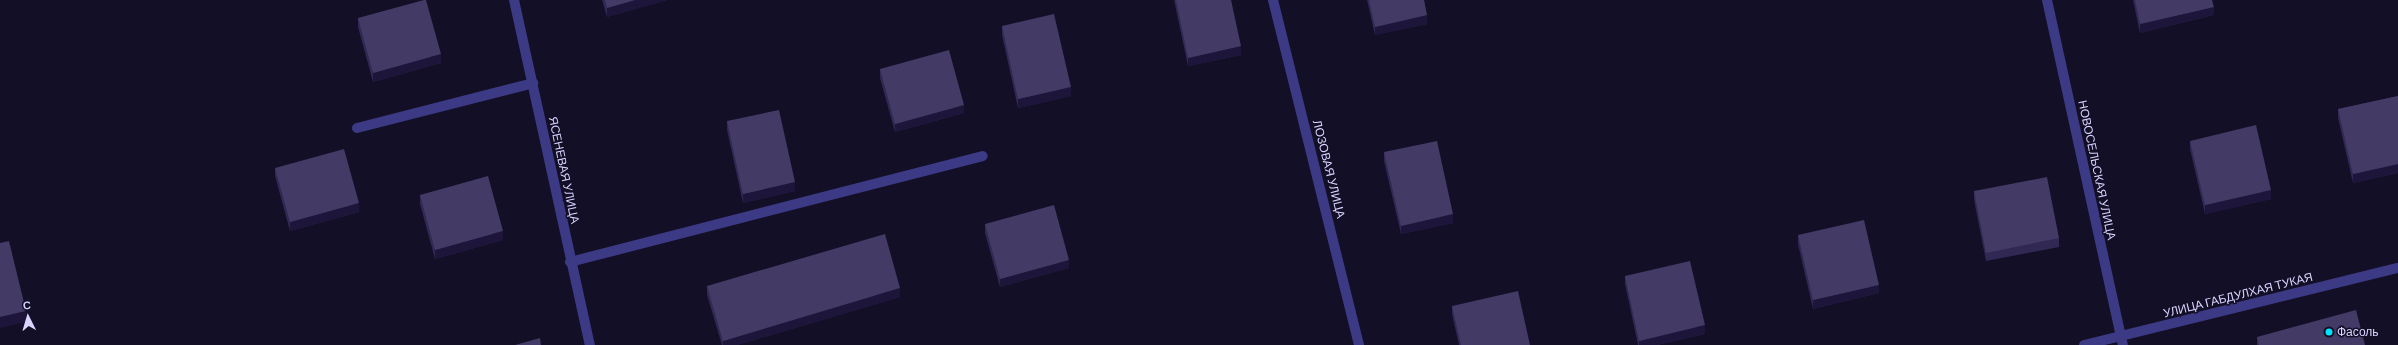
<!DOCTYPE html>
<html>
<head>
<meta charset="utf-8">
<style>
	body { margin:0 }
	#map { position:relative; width:2398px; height:345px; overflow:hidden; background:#130f26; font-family:Barlow,sans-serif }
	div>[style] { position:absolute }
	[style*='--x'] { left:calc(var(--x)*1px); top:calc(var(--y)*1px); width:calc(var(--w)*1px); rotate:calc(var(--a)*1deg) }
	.lane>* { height:10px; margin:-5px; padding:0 5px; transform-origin:5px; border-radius:5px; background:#3d3a85 }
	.street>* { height:10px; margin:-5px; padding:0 5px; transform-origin:5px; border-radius:5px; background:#3d3a85 }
	.wall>* { inset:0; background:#312854 }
	.shaded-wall>* { inset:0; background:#1d163a }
	.building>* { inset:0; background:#433a66 }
	.dots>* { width:11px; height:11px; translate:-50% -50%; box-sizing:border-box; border:2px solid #130f26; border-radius:50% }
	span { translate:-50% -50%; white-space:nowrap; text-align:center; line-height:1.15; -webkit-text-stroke:3px #130f26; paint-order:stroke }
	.street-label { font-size:12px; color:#d9d4ff }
	.poi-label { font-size:12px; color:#d9d4ff }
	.left { translate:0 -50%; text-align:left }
	.north { position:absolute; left:8px; top:297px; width:40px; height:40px; -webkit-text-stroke:3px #130f26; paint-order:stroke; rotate:355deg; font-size:11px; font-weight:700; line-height:16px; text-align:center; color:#d9d4ff }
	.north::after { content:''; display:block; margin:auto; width:14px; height:18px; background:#d9d4ff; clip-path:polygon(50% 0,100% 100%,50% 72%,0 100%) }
</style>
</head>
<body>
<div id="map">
	<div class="lane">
		<i style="--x:357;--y:128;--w:182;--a:-14.3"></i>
	</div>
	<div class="street">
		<i style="--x:514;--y:0;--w:353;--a:77.6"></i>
		<i style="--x:1273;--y:0;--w:356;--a:76"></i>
		<i style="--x:2047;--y:0;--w:353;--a:77.6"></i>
		<i style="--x:570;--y:262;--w:426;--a:-14.4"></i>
		<i style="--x:2084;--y:345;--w:323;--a:-13.8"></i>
	</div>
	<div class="wall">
		<i style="clip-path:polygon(602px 0,667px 0,607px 17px)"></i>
		<i style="clip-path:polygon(1174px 0,1231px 0,1241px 55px,1188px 66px)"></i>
		<i style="clip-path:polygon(1367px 0,1424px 0,1427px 24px,1375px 35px)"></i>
		<i style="clip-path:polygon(2133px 0,2212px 0,2214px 15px,2140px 33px)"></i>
		<i style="clip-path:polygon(358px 18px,441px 63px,373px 82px,358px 27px)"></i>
		<i style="clip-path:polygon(1002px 26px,1071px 96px,1018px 108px,1002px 35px)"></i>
		<i style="clip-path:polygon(880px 69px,964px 113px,895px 132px,880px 78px)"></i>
		<i style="clip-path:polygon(2398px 96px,2398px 173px,2353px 183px,2338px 118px,2338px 109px)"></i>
		<i style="clip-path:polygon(727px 121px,795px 191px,743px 203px,727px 130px)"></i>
		<i style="clip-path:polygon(2190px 141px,2271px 199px,2205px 214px,2190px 149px)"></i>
		<i style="clip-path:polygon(1384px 152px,1453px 223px,1401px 234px,1384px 161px)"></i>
		<i style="clip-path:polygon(275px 168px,359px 212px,290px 231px,275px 176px)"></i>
		<i style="clip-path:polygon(1974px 191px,2059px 238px,2059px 247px,1986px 261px,1974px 200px)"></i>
		<i style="clip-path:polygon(420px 195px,503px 240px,435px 259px,420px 204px)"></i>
		<i style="clip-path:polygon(985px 224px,1069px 268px,1000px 287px,985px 233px)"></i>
		<i style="clip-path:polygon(1798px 235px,1879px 293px,1813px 309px,1798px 244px)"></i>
		<i style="clip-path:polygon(1625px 276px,1705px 334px,1657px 345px,1638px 345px,1625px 284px)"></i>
		<i style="clip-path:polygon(707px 286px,900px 297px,737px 345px,722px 345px,707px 295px)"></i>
		<i style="clip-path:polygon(1452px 306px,1530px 345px,1459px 345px,1452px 314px)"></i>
		<i style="clip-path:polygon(2257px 337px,2365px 345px,2257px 345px)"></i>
	</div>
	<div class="shaded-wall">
		<i style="clip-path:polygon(635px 0,667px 0,607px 17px,607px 8px)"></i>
		<i style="clip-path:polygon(2214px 7px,2214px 15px,2140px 33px,2140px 24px)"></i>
		<i style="clip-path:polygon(1427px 15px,1427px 24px,1375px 35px,1375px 27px)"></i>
		<i style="clip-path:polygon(1241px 46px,1241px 55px,1188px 66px,1188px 58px)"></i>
		<i style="clip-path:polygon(441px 54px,441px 63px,373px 82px,373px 73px)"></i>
		<i style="clip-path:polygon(1071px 87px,1071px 96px,1018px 108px,1018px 99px)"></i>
		<i style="clip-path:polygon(964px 105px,964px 113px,895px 132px,895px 124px)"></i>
		<i style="clip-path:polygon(2398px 164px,2398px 173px,2353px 183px,2353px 174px)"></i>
		<i style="clip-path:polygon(795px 182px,795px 191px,743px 203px,743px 194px)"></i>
		<i style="clip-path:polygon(2271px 190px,2271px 199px,2205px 214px,2205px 205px)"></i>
		<i style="clip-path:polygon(359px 203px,359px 212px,290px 231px,290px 222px)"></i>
		<i style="clip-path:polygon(1453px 214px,1453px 223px,1401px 234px,1401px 226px)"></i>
		<i style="clip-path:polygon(503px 231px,503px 240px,435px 259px,435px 250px)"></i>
		<i style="clip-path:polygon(1069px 260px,1069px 268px,1000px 287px,1000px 279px)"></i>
		<i style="clip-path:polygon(1879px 285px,1879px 293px,1813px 309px,1813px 300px)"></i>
		<i style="clip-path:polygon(900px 288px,900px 297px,737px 345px,723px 345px,723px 341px)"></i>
		<i style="clip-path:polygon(26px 311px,26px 322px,0 328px,0 317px)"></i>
		<i style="clip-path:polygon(1705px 325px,1705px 334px,1657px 345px,1639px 345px,1639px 341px)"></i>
	</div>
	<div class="building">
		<i style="clip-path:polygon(424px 0,426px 0,441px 54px,373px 73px,358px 18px)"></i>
		<i style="clip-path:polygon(605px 0,635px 0,607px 8px)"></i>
		<i style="clip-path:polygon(1176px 0,1231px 0,1241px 46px,1188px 58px)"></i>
		<i style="clip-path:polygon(1369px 0,1424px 0,1427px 15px,1375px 27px)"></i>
		<i style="clip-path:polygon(2135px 0,2212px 0,2214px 7px,2140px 24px)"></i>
		<i style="clip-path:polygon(1054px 14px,1071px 87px,1018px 99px,1002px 26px)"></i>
		<i style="clip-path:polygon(949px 50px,964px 105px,895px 124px,880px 69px)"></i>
		<i style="clip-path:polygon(2398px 96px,2398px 164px,2353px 174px,2338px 109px)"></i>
		<i style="clip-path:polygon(779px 110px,795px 182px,743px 194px,727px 121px)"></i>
		<i style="clip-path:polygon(2256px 125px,2271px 190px,2205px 205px,2190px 141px)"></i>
		<i style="clip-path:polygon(1437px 141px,1453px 214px,1401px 226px,1384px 152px)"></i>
		<i style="clip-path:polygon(344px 149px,359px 203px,290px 222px,275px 168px)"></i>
		<i style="clip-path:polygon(488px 176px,503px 231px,435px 250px,420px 195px)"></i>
		<i style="clip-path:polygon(2047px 177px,2059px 238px,1986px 253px,1974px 191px)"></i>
		<i style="clip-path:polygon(1054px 205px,1069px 260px,1000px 279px,985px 224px)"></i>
		<i style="clip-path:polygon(1864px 220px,1879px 285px,1813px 300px,1798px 235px)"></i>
		<i style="clip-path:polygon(885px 234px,900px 288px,723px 341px,707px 286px)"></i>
		<i style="clip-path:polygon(9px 241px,26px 311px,0 317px,0 243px)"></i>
		<i style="clip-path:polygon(1690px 261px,1705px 325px,1639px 341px,1625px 276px)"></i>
		<i style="clip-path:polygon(1518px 291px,1530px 345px,1461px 345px,1452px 306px)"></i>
		<i style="clip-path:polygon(2356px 310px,2365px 345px,2259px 345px,2257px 337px)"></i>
		<i style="clip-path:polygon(540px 338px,541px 345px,515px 345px)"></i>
	</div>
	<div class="dots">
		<i style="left:2329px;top:332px;background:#00e5ff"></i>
	</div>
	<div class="street-label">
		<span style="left:1329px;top:169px;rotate:76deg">ЛОЗОВАЯ УЛИЦА</span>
		<span style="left:564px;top:170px;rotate:78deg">ЯСЕНЕВАЯ УЛИЦА</span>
		<span style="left:2097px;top:170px;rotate:78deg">НОВОСЕЛЬСКАЯ УЛИЦА</span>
		<span style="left:2238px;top:295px;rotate:-14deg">УЛИЦА ГАБДУЛХАЯ ТУКАЯ</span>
	</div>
	<div class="poi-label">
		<span class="left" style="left:2337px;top:332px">Фасоль</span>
	</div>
	<div class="north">С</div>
</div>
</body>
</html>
